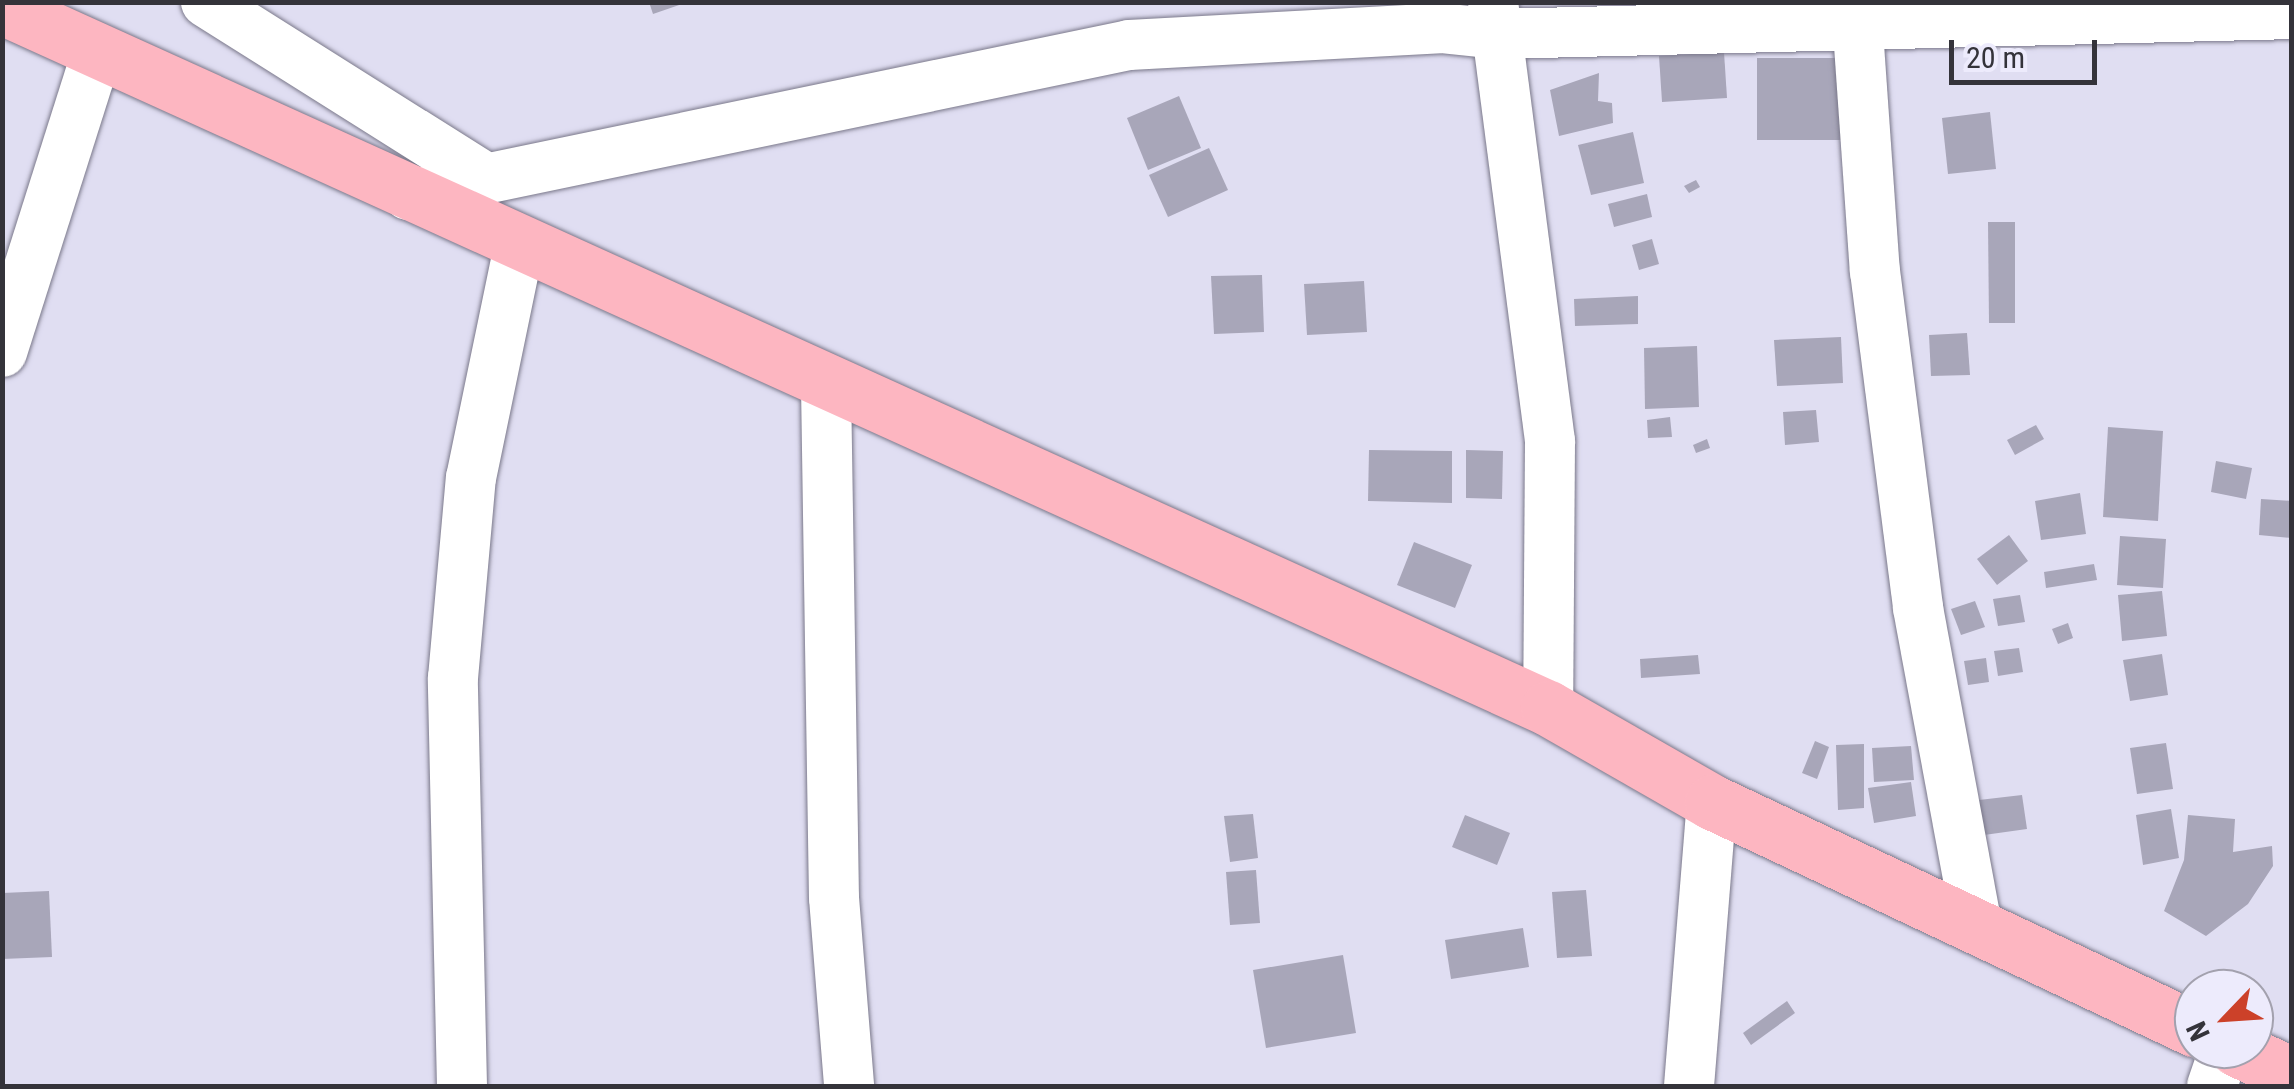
<!DOCTYPE html>
<html>
<head>
<meta charset="utf-8">
<style>
	body { margin:0 }
	#map { position:relative; width:2294px; height:1089px; overflow:hidden; background:#e0def2; font-family:"Roboto Condensed",sans-serif }
	div>[style] { position:absolute }
	[style*='--x'] { left:calc(var(--x)*1px); top:calc(var(--y)*1px); width:calc(var(--w)*1px); rotate:calc(var(--a)*1deg) }
	.building>* { inset:0; background:#a8a6b9 }
	.roads { filter:drop-shadow(0 0 2px #7a788a) drop-shadow(0 0 2px #7a788a) }
	.minor>* { height:50px; margin:-25px; padding:0 25px; transform-origin:25px; border-radius:25px; background:#fff }
	.primary>* { height:55px; margin:-27.5px; padding:0 27.5px; transform-origin:27.5px; border-radius:27.5px; background:#fdb6c1 }
	span { translate:-50% -50%; white-space:nowrap; text-align:center; line-height:1.15; -webkit-text-stroke:9px #edebfc; paint-order:stroke }
	.frame { position:absolute; inset:0; border:5px solid #34333a; pointer-events:none }
	.north { position:absolute; left:2174px; top:969px; width:100px; height:100px; box-sizing:border-box; background:#edebfc; border:2px solid #a3a1ae; border-radius:50%; rotate:245deg; font-size:28px; font-weight:700; line-height:40px; text-align:center; color:#34333a }
	.north::after { content:''; display:block; margin:auto; width:35px; height:45px; background:#cc4129; clip-path:polygon(50% 0,100% 100%,50% 72%,0 100%) }
	.scale { position:absolute; left:1949px; top:40px; width:148px; height:45px; box-sizing:border-box; border:5px solid #34333a; border-top:0; padding-left:12px; font-size:30px; line-height:35px; white-space:nowrap; color:#34333a; -webkit-text-stroke:8px #edebfc; paint-order:stroke }
</style>
</head>
<body>
<div id="map">
	<div class="building">
		<i style="clip-path:polygon(649px 2px,685px 2px,685px 3px,653px 14px)"></i>
		<i style="clip-path:polygon(1724px 52px,1727px 98px,1662px 102px,1659px 56px)"></i>
		<i style="clip-path:polygon(1757px 58px,1844px 58px,1843px 140px,1757px 140px)"></i>
		<i style="clip-path:polygon(1599px 73px,1598px 101px,1612px 103px,1613px 123px,1559px 136px,1550px 90px)"></i>
		<i style="clip-path:polygon(1179px 96px,1201px 148px,1148px 170px,1127px 118px)"></i>
		<i style="clip-path:polygon(1990px 112px,1996px 169px,1948px 174px,1942px 118px)"></i>
		<i style="clip-path:polygon(1633px 132px,1644px 183px,1591px 195px,1578px 145px)"></i>
		<i style="clip-path:polygon(1209px 148px,1228px 190px,1168px 217px,1149px 175px)"></i>
		<i style="clip-path:polygon(1696px 180px,1700px 187px,1689px 193px,1684px 186px)"></i>
		<i style="clip-path:polygon(1647px 194px,1652px 217px,1614px 227px,1608px 204px)"></i>
		<i style="clip-path:polygon(1988px 222px,2015px 222px,2015px 323px,1989px 323px)"></i>
		<i style="clip-path:polygon(1652px 239px,1659px 264px,1639px 270px,1632px 245px)"></i>
		<i style="clip-path:polygon(1262px 275px,1264px 332px,1214px 334px,1211px 276px)"></i>
		<i style="clip-path:polygon(1364px 281px,1367px 332px,1307px 335px,1304px 284px)"></i>
		<i style="clip-path:polygon(1638px 296px,1638px 324px,1575px 326px,1574px 299px)"></i>
		<i style="clip-path:polygon(1967px 333px,1970px 375px,1931px 376px,1929px 335px)"></i>
		<i style="clip-path:polygon(1841px 337px,1843px 383px,1777px 386px,1774px 340px)"></i>
		<i style="clip-path:polygon(1697px 346px,1699px 407px,1645px 409px,1644px 348px)"></i>
		<i style="clip-path:polygon(1816px 410px,1819px 442px,1785px 445px,1783px 412px)"></i>
		<i style="clip-path:polygon(1670px 417px,1672px 437px,1648px 438px,1647px 420px)"></i>
		<i style="clip-path:polygon(2036px 425px,2044px 439px,2015px 455px,2007px 440px)"></i>
		<i style="clip-path:polygon(2108px 427px,2163px 431px,2158px 521px,2103px 517px)"></i>
		<i style="clip-path:polygon(1707px 439px,1710px 448px,1696px 453px,1693px 445px)"></i>
		<i style="clip-path:polygon(1369px 450px,1452px 451px,1452px 503px,1368px 501px)"></i>
		<i style="clip-path:polygon(1466px 450px,1503px 451px,1502px 499px,1466px 498px)"></i>
		<i style="clip-path:polygon(2216px 461px,2252px 468px,2246px 499px,2211px 492px)"></i>
		<i style="clip-path:polygon(2080px 493px,2086px 534px,2041px 540px,2035px 501px)"></i>
		<i style="clip-path:polygon(2261px 499px,2292px 501px,2292px 538px,2259px 535px)"></i>
		<i style="clip-path:polygon(2009px 535px,2028px 561px,1997px 585px,1977px 559px)"></i>
		<i style="clip-path:polygon(2120px 536px,2166px 539px,2163px 588px,2117px 585px)"></i>
		<i style="clip-path:polygon(1414px 542px,1472px 565px,1455px 608px,1397px 585px)"></i>
		<i style="clip-path:polygon(2094px 564px,2097px 580px,2046px 588px,2044px 572px)"></i>
		<i style="clip-path:polygon(2162px 591px,2167px 636px,2122px 641px,2118px 595px)"></i>
		<i style="clip-path:polygon(2020px 595px,2025px 622px,1998px 626px,1993px 599px)"></i>
		<i style="clip-path:polygon(1975px 601px,1985px 627px,1961px 635px,1951px 609px)"></i>
		<i style="clip-path:polygon(2068px 623px,2073px 638px,2058px 644px,2052px 629px)"></i>
		<i style="clip-path:polygon(2019px 648px,2023px 672px,1998px 676px,1994px 651px)"></i>
		<i style="clip-path:polygon(2162px 654px,2168px 695px,2130px 701px,2123px 660px)"></i>
		<i style="clip-path:polygon(1698px 655px,1700px 674px,1641px 678px,1640px 659px)"></i>
		<i style="clip-path:polygon(1986px 658px,1989px 682px,1968px 685px,1964px 661px)"></i>
		<i style="clip-path:polygon(1815px 741px,1829px 747px,1817px 779px,1802px 773px)"></i>
		<i style="clip-path:polygon(2166px 743px,2173px 789px,2137px 794px,2130px 748px)"></i>
		<i style="clip-path:polygon(1864px 744px,1864px 808px,1838px 810px,1836px 745px)"></i>
		<i style="clip-path:polygon(1911px 746px,1914px 780px,1874px 782px,1872px 748px)"></i>
		<i style="clip-path:polygon(1911px 782px,1916px 816px,1874px 823px,1868px 788px)"></i>
		<i style="clip-path:polygon(2022px 795px,2027px 829px,1984px 835px,1979px 800px)"></i>
		<i style="clip-path:polygon(2171px 809px,2179px 858px,2143px 865px,2136px 815px)"></i>
		<i style="clip-path:polygon(1253px 814px,1258px 858px,1230px 862px,1224px 816px)"></i>
		<i style="clip-path:polygon(1465px 815px,1510px 833px,1497px 865px,1452px 847px)"></i>
		<i style="clip-path:polygon(2188px 815px,2235px 819px,2233px 852px,2272px 846px,2273px 866px,2248px 904px,2206px 936px,2164px 911px,2184px 860px)"></i>
		<i style="clip-path:polygon(1256px 870px,1260px 923px,1230px 925px,1226px 872px)"></i>
		<i style="clip-path:polygon(1586px 890px,1592px 956px,1557px 958px,1552px 892px)"></i>
		<i style="clip-path:polygon(49px 891px,52px 957px,2px 959px,2px 893px)"></i>
		<i style="clip-path:polygon(1523px 928px,1529px 967px,1451px 979px,1445px 940px)"></i>
		<i style="clip-path:polygon(1343px 955px,1356px 1033px,1266px 1048px,1253px 970px)"></i>
		<i style="clip-path:polygon(1787px 1001px,1795px 1013px,1751px 1045px,1743px 1033px)"></i>
	</div>
	<div class="roads">
		<div class="minor">
			<i style="--x:206;--y:2;--w:326;--a:32.2"></i>
			<i style="--x:1493;--y:2;--w:443;--a:82.6"></i>
			<i style="--x:1550;--y:441;--w:267;--a:90.4"></i>
			<i style="--x:1856;--y:2;--w:270;--a:86"></i>
			<i style="--x:1875;--y:271;--w:340;--a:82.7"></i>
			<i style="--x:1918;--y:608;--w:323;--a:79.5"></i>
			<i style="--x:408;--y:195;--w:736;--a:-11.75"></i>
			<i style="--x:1129;--y:45;--w:311;--a:-3.1"></i>
			<i style="--x:1440;--y:28;--w:58;--a:5.9"></i>
			<i style="--x:1498;--y:34;--w:794;--a:-1.44"></i>
			<i style="--x:2;--y:352;--w:315;--a:-72.4"></i>
			<i style="--x:826;--y:385;--w:513;--a:89.11"></i>
			<i style="--x:834;--y:898;--w:189;--a:85.4"></i>
			<i style="--x:462;--y:1086;--w:408;--a:-91.3"></i>
			<i style="--x:453;--y:678;--w:201;--a:-84.9"></i>
			<i style="--x:471;--y:478;--w:236;--a:-78.3"></i>
			<i style="--x:1689;--y:1086;--w:285;--a:-85.4"></i>
			<i style="--x:2212;--y:1086;--w:39;--a:-71"></i>
		</div>
		<div class="primary">
			<i style="--x:2;--y:7;--w:1698;--a:24.39"></i>
			<i style="--x:1548;--y:708;--w:189;--a:29.8"></i>
			<i style="--x:1712;--y:802;--w:533;--a:25.22"></i>
			<i style="--x:2237;--y:1049;--w:61;--a:25.3"></i>
		</div>
	</div>
	<div class="frame"></div>
	<div class="north">N</div>
	<div class="scale">20 m</div>
</div>
</body>
</html>
